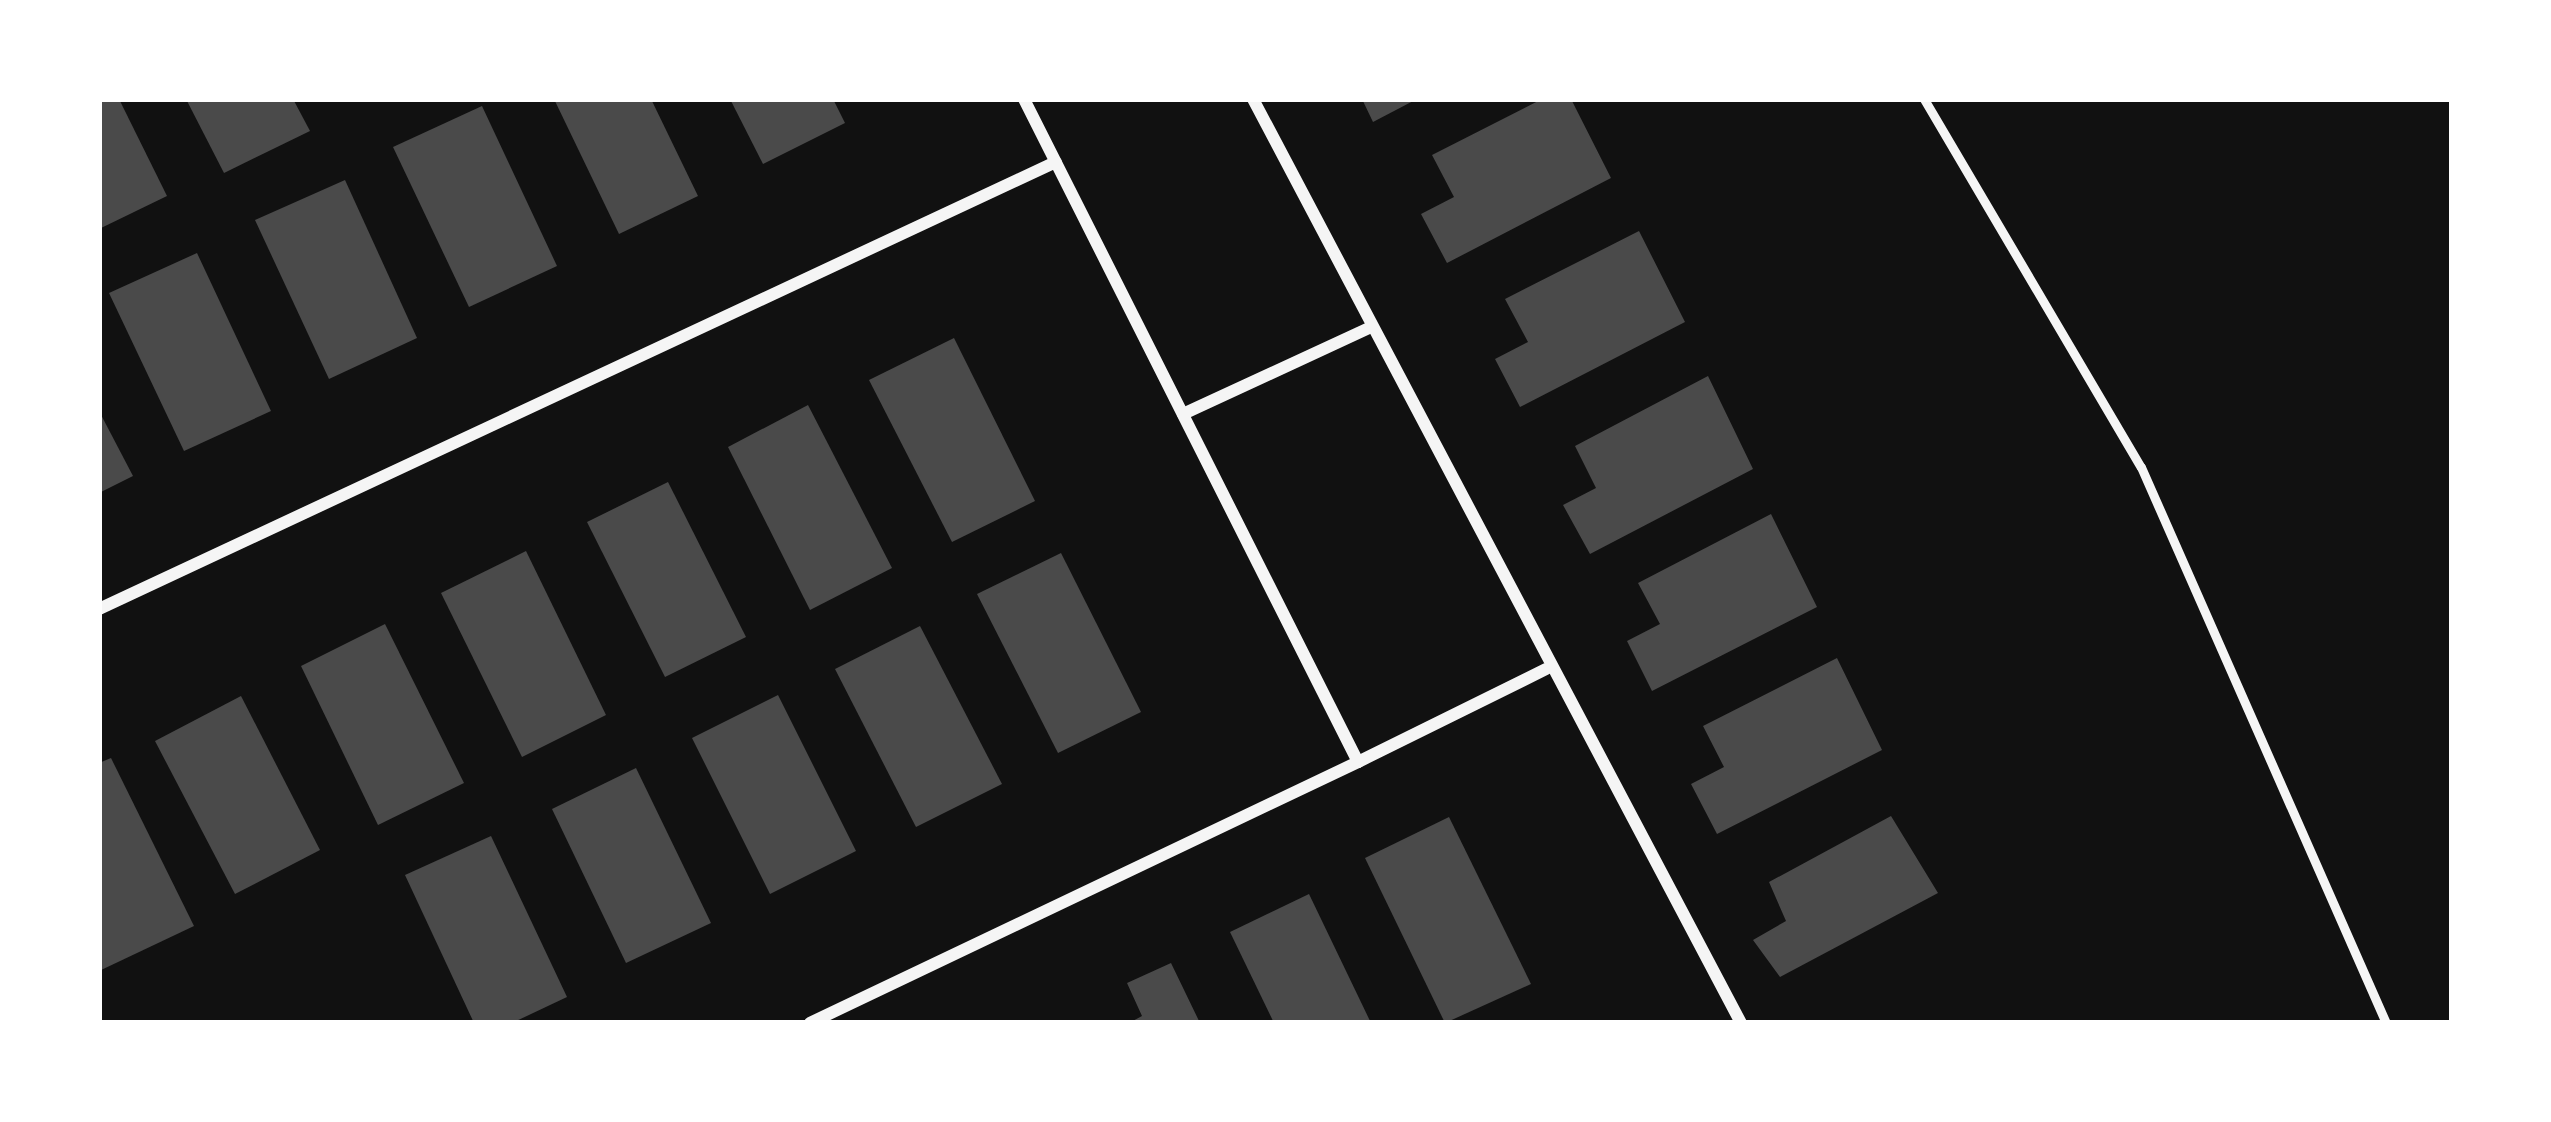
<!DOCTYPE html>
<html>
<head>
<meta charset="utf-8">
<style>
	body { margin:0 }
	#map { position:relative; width:2551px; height:1122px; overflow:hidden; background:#111; font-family:"Titillium Web",sans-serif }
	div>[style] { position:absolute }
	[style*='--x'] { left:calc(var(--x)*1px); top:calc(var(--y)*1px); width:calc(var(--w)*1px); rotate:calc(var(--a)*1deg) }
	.building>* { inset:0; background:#4a4a4a }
	.service>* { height:9px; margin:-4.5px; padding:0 4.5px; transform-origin:4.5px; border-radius:4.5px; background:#f5f5f5 }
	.minor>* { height:12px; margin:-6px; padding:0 6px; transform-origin:6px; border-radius:6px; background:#f5f5f5 }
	span { translate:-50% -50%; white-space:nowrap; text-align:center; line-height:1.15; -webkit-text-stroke:9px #fff; paint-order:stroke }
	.frame { position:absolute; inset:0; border:102px solid #fff; pointer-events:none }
</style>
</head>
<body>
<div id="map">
	<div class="building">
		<i style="clip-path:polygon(99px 99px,119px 99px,167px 196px,99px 229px)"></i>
		<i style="clip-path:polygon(186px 99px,293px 99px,310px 131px,224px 173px)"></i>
		<i style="clip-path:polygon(554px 99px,651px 99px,698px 196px,619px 234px)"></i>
		<i style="clip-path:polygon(730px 99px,833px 99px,845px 123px,763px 164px)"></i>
		<i style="clip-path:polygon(1362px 99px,1417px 99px,1373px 122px)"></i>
		<i style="clip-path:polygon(1542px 99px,1571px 99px,1611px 178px,1447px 263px,1421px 214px,1454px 197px,1432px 155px)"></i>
		<i style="clip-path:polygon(482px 106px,557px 266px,469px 307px,393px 147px)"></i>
		<i style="clip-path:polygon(345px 180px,417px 338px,329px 379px,255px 220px)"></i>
		<i style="clip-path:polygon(1639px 231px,1685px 322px,1520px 407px,1495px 359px,1528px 342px,1505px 299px)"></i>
		<i style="clip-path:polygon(197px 253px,271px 411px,184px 451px,109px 293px)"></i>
		<i style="clip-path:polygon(954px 338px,1035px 501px,952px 542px,869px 380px)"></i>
		<i style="clip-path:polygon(1708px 376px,1753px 469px,1590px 554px,1563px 505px,1596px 488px,1575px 446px)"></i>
		<i style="clip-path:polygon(808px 405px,892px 568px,810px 610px,728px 447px)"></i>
		<i style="clip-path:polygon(99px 411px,133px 476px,99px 493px)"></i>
		<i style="clip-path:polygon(668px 482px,746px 637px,665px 677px,587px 522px)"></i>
		<i style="clip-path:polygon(1771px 514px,1817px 607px,1652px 691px,1627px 641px,1660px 624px,1638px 583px)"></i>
		<i style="clip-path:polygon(526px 551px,606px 715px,522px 757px,441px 593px)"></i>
		<i style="clip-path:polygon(1061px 553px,1141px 712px,1058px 753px,977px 594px)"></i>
		<i style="clip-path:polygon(385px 624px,464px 783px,378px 825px,301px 666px)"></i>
		<i style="clip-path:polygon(920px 626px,1002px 784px,916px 827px,835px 669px)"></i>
		<i style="clip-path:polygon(1837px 658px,1882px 750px,1717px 834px,1691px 784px,1724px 767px,1703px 726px)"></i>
		<i style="clip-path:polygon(778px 695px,856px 851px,770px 894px,692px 738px)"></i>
		<i style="clip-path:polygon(241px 696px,320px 850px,235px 894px,155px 741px)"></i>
		<i style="clip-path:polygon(111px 758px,194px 926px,99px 971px,99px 763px)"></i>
		<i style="clip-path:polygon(636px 768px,711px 923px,626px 963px,552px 809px)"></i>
		<i style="clip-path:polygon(1891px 816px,1938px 893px,1780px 977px,1753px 940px,1786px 921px,1769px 882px)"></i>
		<i style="clip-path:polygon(1449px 817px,1531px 984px,1445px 1023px,1365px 858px)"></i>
		<i style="clip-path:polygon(491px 836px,567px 997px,512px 1023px,474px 1023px,405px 875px)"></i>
		<i style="clip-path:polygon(1309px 894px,1371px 1023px,1274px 1023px,1230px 932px)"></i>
		<i style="clip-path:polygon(1171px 963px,1200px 1023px,1129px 1023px,1142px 1016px,1127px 983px)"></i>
	</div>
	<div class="service">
		<i style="--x:1924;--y:99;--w:427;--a:59.5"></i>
		<i style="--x:2141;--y:467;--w:608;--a:66.22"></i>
	</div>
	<div class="minor">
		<i style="--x:1253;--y:99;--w:1045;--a:62.16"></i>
		<i style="--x:1183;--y:414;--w:207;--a:-24.8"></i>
		<i style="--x:99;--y:609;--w:1056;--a:-25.04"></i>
		<i style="--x:1358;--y:762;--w:210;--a:-26.3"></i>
		<i style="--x:810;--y:1023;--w:607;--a:-25.47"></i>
		<i style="--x:1358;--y:762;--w:742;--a:-116.74"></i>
	</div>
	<div class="frame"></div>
</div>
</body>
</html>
